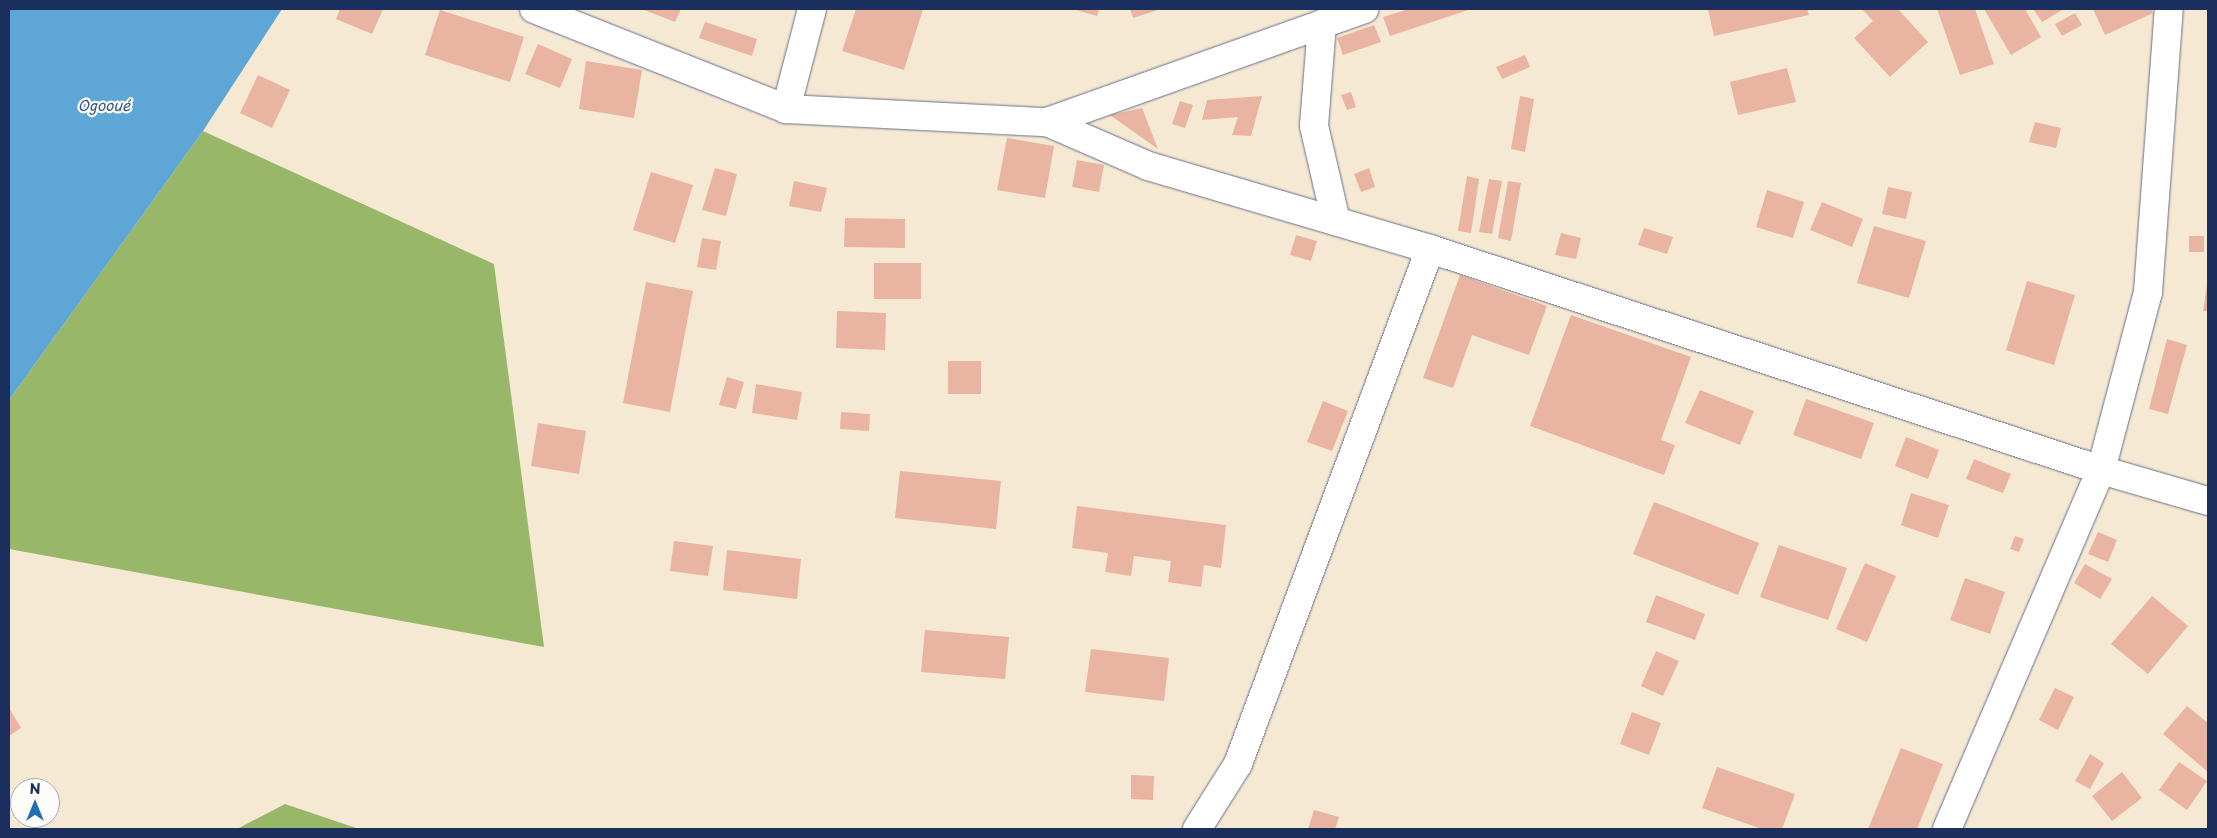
<!DOCTYPE html>
<html>
<head>
<meta charset="utf-8">
<style>
	body { margin:0 }
	#map { position:relative; width:2217px; height:838px; overflow:hidden; background:#f6e9d4; font-family:"Playpen Sans",sans-serif }
	div>[style] { position:absolute }
	[style*='--x'] { left:calc(var(--x)*1px); top:calc(var(--y)*1px); width:calc(var(--w)*1px); rotate:calc(var(--a)*1deg) }
	.forest>* { inset:0; background:#98b769 }
	.water>* { inset:0; background:#5da6d5 }
	.building>* { inset:0; background:#e9b4a2 }
	.roads { filter:drop-shadow(0 0 1px #687087) drop-shadow(0 0 1px #687087) }
	.minor>* { height:28px; margin:-14px; padding:0 14px; transform-origin:14px; border-radius:14px; background:#fff }
	span { translate:-50% -50%; white-space:nowrap; text-align:center; line-height:1.15; -webkit-text-stroke:4.5px #fdfcf7; paint-order:stroke }
	.water-label { font-size:15px; color:#325988; font-style:italic }
	.frame { position:absolute; inset:0; border:10px solid #1b2f5e; pointer-events:none }
	.north { position:absolute; left:10px; top:778px; width:50px; height:50px; box-sizing:border-box; background:#fdfcf7; border:1px solid #a3aaba; border-radius:50%; rotate:0deg; font-size:14px; font-weight:700; line-height:20px; text-align:center; color:#1b2f5e }
	.north::after { content:''; display:block; margin:auto; width:18px; height:22px; background:#1f6fb2; clip-path:polygon(50% 0,100% 100%,50% 72%,0 100%) }
</style>
</head>
<body>
<div id="map">
	<div class="forest">
		<i style="clip-path:polygon(203px 131px,494px 264px,544px 647px,9px 549px,9px 400px)"></i>
		<i style="clip-path:polygon(285px 804px,359px 829px,237px 829px)"></i>
	</div>
	<div class="water">
		<i style="clip-path:polygon(9px 9px,282px 9px,203px 131px,9px 400px)"></i>
	</div>
	<div class="building">
		<i style="clip-path:polygon(340px 9px,383px 9px,372px 34px,336px 19px)"></i>
		<i style="clip-path:polygon(642px 9px,681px 9px,675px 22px)"></i>
		<i style="clip-path:polygon(856px 9px,923px 9px,904px 70px,842px 51px)"></i>
		<i style="clip-path:polygon(1073px 9px,1099px 9px,1097px 16px)"></i>
		<i style="clip-path:polygon(1130px 9px,1161px 9px,1133px 18px)"></i>
		<i style="clip-path:polygon(1409px 9px,1471px 9px,1390px 36px,1383px 17px)"></i>
		<i style="clip-path:polygon(1708px 9px,1807px 9px,1809px 15px,1714px 36px)"></i>
		<i style="clip-path:polygon(1862px 9px,1898px 9px,1928px 42px,1890px 77px,1854px 38px,1873px 21px)"></i>
		<i style="clip-path:polygon(1937px 9px,1975px 9px,1994px 64px,1960px 75px)"></i>
		<i style="clip-path:polygon(1984px 9px,2025px 9px,2041px 37px,2011px 55px)"></i>
		<i style="clip-path:polygon(2033px 9px,2064px 9px,2042px 22px)"></i>
		<i style="clip-path:polygon(2093px 9px,2151px 9px,2153px 13px,2105px 35px)"></i>
		<i style="clip-path:polygon(440px 10px,524px 37px,510px 82px,425px 55px)"></i>
		<i style="clip-path:polygon(2075px 13px,2082px 25px,2062px 36px,2055px 24px)"></i>
		<i style="clip-path:polygon(705px 22px,757px 39px,752px 56px,699px 38px)"></i>
		<i style="clip-path:polygon(1374px 25px,1381px 42px,1343px 55px,1337px 38px)"></i>
		<i style="clip-path:polygon(538px 44px,572px 59px,560px 88px,525px 74px)"></i>
		<i style="clip-path:polygon(1525px 55px,1530px 67px,1502px 79px,1496px 67px)"></i>
		<i style="clip-path:polygon(586px 61px,642px 70px,634px 118px,579px 109px)"></i>
		<i style="clip-path:polygon(1787px 68px,1796px 102px,1738px 115px,1730px 82px)"></i>
		<i style="clip-path:polygon(258px 75px,290px 90px,272px 128px,240px 113px)"></i>
		<i style="clip-path:polygon(1351px 92px,1356px 107px,1347px 110px,1341px 95px)"></i>
		<i style="clip-path:polygon(1262px 96px,1251px 136px,1232px 135px,1238px 117px,1202px 120px,1207px 100px)"></i>
		<i style="clip-path:polygon(1520px 96px,1534px 99px,1525px 152px,1511px 149px)"></i>
		<i style="clip-path:polygon(1180px 101px,1193px 105px,1185px 128px,1172px 124px)"></i>
		<i style="clip-path:polygon(1142px 108px,1158px 149px,1110px 115px)"></i>
		<i style="clip-path:polygon(2035px 122px,2061px 128px,2056px 148px,2029px 142px)"></i>
		<i style="clip-path:polygon(1007px 138px,1054px 146px,1045px 198px,997px 190px)"></i>
		<i style="clip-path:polygon(1077px 160px,1104px 165px,1099px 192px,1072px 187px)"></i>
		<i style="clip-path:polygon(715px 168px,737px 174px,726px 216px,702px 210px)"></i>
		<i style="clip-path:polygon(1369px 168px,1375px 187px,1361px 192px,1354px 174px)"></i>
		<i style="clip-path:polygon(651px 172px,693px 185px,675px 243px,633px 230px)"></i>
		<i style="clip-path:polygon(1467px 176px,1479px 179px,1471px 233px,1458px 231px)"></i>
		<i style="clip-path:polygon(1489px 179px,1502px 181px,1492px 234px,1479px 232px)"></i>
		<i style="clip-path:polygon(794px 181px,827px 188px,821px 212px,789px 206px)"></i>
		<i style="clip-path:polygon(1508px 181px,1521px 183px,1511px 241px,1498px 238px)"></i>
		<i style="clip-path:polygon(1888px 187px,1912px 192px,1906px 219px,1882px 214px)"></i>
		<i style="clip-path:polygon(1767px 190px,1804px 202px,1793px 238px,1756px 227px)"></i>
		<i style="clip-path:polygon(1822px 202px,1863px 219px,1852px 247px,1810px 230px)"></i>
		<i style="clip-path:polygon(845px 218px,905px 219px,905px 248px,844px 247px)"></i>
		<i style="clip-path:polygon(1874px 226px,1926px 241px,1909px 298px,1857px 283px)"></i>
		<i style="clip-path:polygon(1644px 228px,1673px 237px,1667px 254px,1638px 245px)"></i>
		<i style="clip-path:polygon(1561px 233px,1581px 238px,1576px 259px,1555px 255px)"></i>
		<i style="clip-path:polygon(1296px 235px,1317px 241px,1311px 261px,1290px 255px)"></i>
		<i style="clip-path:polygon(2189px 236px,2204px 236px,2204px 252px,2189px 252px)"></i>
		<i style="clip-path:polygon(702px 238px,721px 241px,716px 270px,697px 267px)"></i>
		<i style="clip-path:polygon(874px 263px,921px 263px,921px 299px,874px 299px)"></i>
		<i style="clip-path:polygon(1460px 275px,1547px 306px,1529px 355px,1472px 335px,1453px 388px,1423px 378px)"></i>
		<i style="clip-path:polygon(2208px 279px,2208px 311px,2203px 311px)"></i>
		<i style="clip-path:polygon(2027px 281px,2075px 295px,2054px 365px,2006px 350px)"></i>
		<i style="clip-path:polygon(646px 282px,693px 291px,670px 412px,623px 403px)"></i>
		<i style="clip-path:polygon(837px 311px,886px 313px,885px 350px,836px 348px)"></i>
		<i style="clip-path:polygon(1571px 315px,1691px 357px,1661px 440px,1675px 445px,1664px 475px,1530px 426px)"></i>
		<i style="clip-path:polygon(2167px 339px,2187px 345px,2168px 414px,2149px 409px)"></i>
		<i style="clip-path:polygon(948px 361px,981px 361px,981px 394px,948px 394px)"></i>
		<i style="clip-path:polygon(727px 377px,744px 382px,736px 409px,719px 405px)"></i>
		<i style="clip-path:polygon(756px 384px,802px 392px,797px 420px,752px 413px)"></i>
		<i style="clip-path:polygon(1700px 390px,1754px 411px,1740px 445px,1685px 423px)"></i>
		<i style="clip-path:polygon(1806px 399px,1874px 423px,1861px 459px,1793px 435px)"></i>
		<i style="clip-path:polygon(1323px 401px,1348px 411px,1332px 451px,1307px 442px)"></i>
		<i style="clip-path:polygon(841px 412px,870px 414px,869px 431px,840px 429px)"></i>
		<i style="clip-path:polygon(538px 423px,586px 431px,579px 474px,531px 466px)"></i>
		<i style="clip-path:polygon(1906px 437px,1939px 450px,1928px 479px,1895px 466px)"></i>
		<i style="clip-path:polygon(1974px 459px,2011px 474px,2003px 493px,1966px 479px)"></i>
		<i style="clip-path:polygon(900px 471px,1001px 481px,996px 529px,895px 518px)"></i>
		<i style="clip-path:polygon(1911px 493px,1949px 505px,1938px 538px,1901px 525px)"></i>
		<i style="clip-path:polygon(1654px 502px,1759px 543px,1738px 595px,1633px 554px)"></i>
		<i style="clip-path:polygon(1077px 506px,1226px 525px,1221px 568px,1204px 565px,1201px 587px,1168px 582px,1171px 561px,1134px 556px,1131px 576px,1105px 572px,1108px 553px,1072px 548px)"></i>
		<i style="clip-path:polygon(2098px 532px,2117px 540px,2108px 562px,2088px 554px)"></i>
		<i style="clip-path:polygon(2015px 536px,2024px 539px,2019px 552px,2010px 549px)"></i>
		<i style="clip-path:polygon(674px 541px,713px 546px,708px 576px,670px 571px)"></i>
		<i style="clip-path:polygon(1779px 545px,1847px 568px,1828px 620px,1760px 597px)"></i>
		<i style="clip-path:polygon(727px 550px,801px 559px,797px 599px,723px 590px)"></i>
		<i style="clip-path:polygon(1865px 563px,1896px 576px,1867px 642px,1836px 629px)"></i>
		<i style="clip-path:polygon(2085px 564px,2112px 579px,2100px 599px,2074px 583px)"></i>
		<i style="clip-path:polygon(1965px 578px,2005px 592px,1990px 634px,1950px 620px)"></i>
		<i style="clip-path:polygon(1656px 595px,1705px 614px,1695px 640px,1646px 622px)"></i>
		<i style="clip-path:polygon(2152px 596px,2188px 626px,2148px 674px,2111px 644px)"></i>
		<i style="clip-path:polygon(925px 630px,1009px 637px,1005px 679px,921px 672px)"></i>
		<i style="clip-path:polygon(1091px 649px,1169px 658px,1164px 701px,1085px 692px)"></i>
		<i style="clip-path:polygon(1656px 651px,1679px 661px,1663px 696px,1641px 686px)"></i>
		<i style="clip-path:polygon(2055px 688px,2074px 697px,2058px 730px,2039px 720px)"></i>
		<i style="clip-path:polygon(2187px 706px,2208px 723px,2208px 772px,2163px 734px)"></i>
		<i style="clip-path:polygon(9px 708px,21px 728px,9px 736px)"></i>
		<i style="clip-path:polygon(1632px 712px,1661px 723px,1649px 755px,1620px 744px)"></i>
		<i style="clip-path:polygon(1901px 748px,1943px 764px,1917px 829px,1868px 829px)"></i>
		<i style="clip-path:polygon(2090px 754px,2104px 763px,2090px 789px,2075px 781px)"></i>
		<i style="clip-path:polygon(2179px 762px,2207px 781px,2187px 810px,2159px 790px)"></i>
		<i style="clip-path:polygon(1717px 767px,1795px 794px,1782px 829px,1762px 829px,1702px 808px)"></i>
		<i style="clip-path:polygon(2122px 772px,2142px 798px,2112px 821px,2092px 796px)"></i>
		<i style="clip-path:polygon(1131px 775px,1154px 776px,1153px 800px,1131px 799px)"></i>
		<i style="clip-path:polygon(1314px 810px,1339px 817px,1335px 829px,1308px 829px)"></i>
	</div>
	<div class="roads">
		<div class="minor">
			<i style="--x:534;--y:9;--w:271;--a:21.6"></i>
			<i style="--x:786;--y:109;--w:261;--a:2.9"></i>
			<i style="--x:1047;--y:122;--w:110;--a:23.5"></i>
			<i style="--x:1148;--y:166;--w:294;--a:16.4"></i>
			<i style="--x:1430;--y:249;--w:550;--a:110.45"></i>
			<i style="--x:1238;--y:764;--w:77;--a:122.2"></i>
			<i style="--x:1322;--y:24;--w:102;--a:94.5"></i>
			<i style="--x:1314;--y:126;--w:98;--a:77"></i>
			<i style="--x:786;--y:109;--w:103;--a:-75.4"></i>
			<i style="--x:1047;--y:122;--w:337;--a:-19.6"></i>
			<i style="--x:1430;--y:249;--w:706;--a:18.23"></i>
			<i style="--x:2101;--y:470;--w:111;--a:16.2"></i>
			<i style="--x:1947;--y:829;--w:391;--a:-66.8"></i>
			<i style="--x:2101;--y:470;--w:184;--a:-75.2"></i>
			<i style="--x:2148;--y:292;--w:284;--a:-85.8"></i>
		</div>
	</div>
	<div class="water-label">
		<span style="left:104px;top:105px">Ogooué</span>
	</div>
	<div class="frame"></div>
	<div class="north">N</div>
</div>
</body>
</html>
